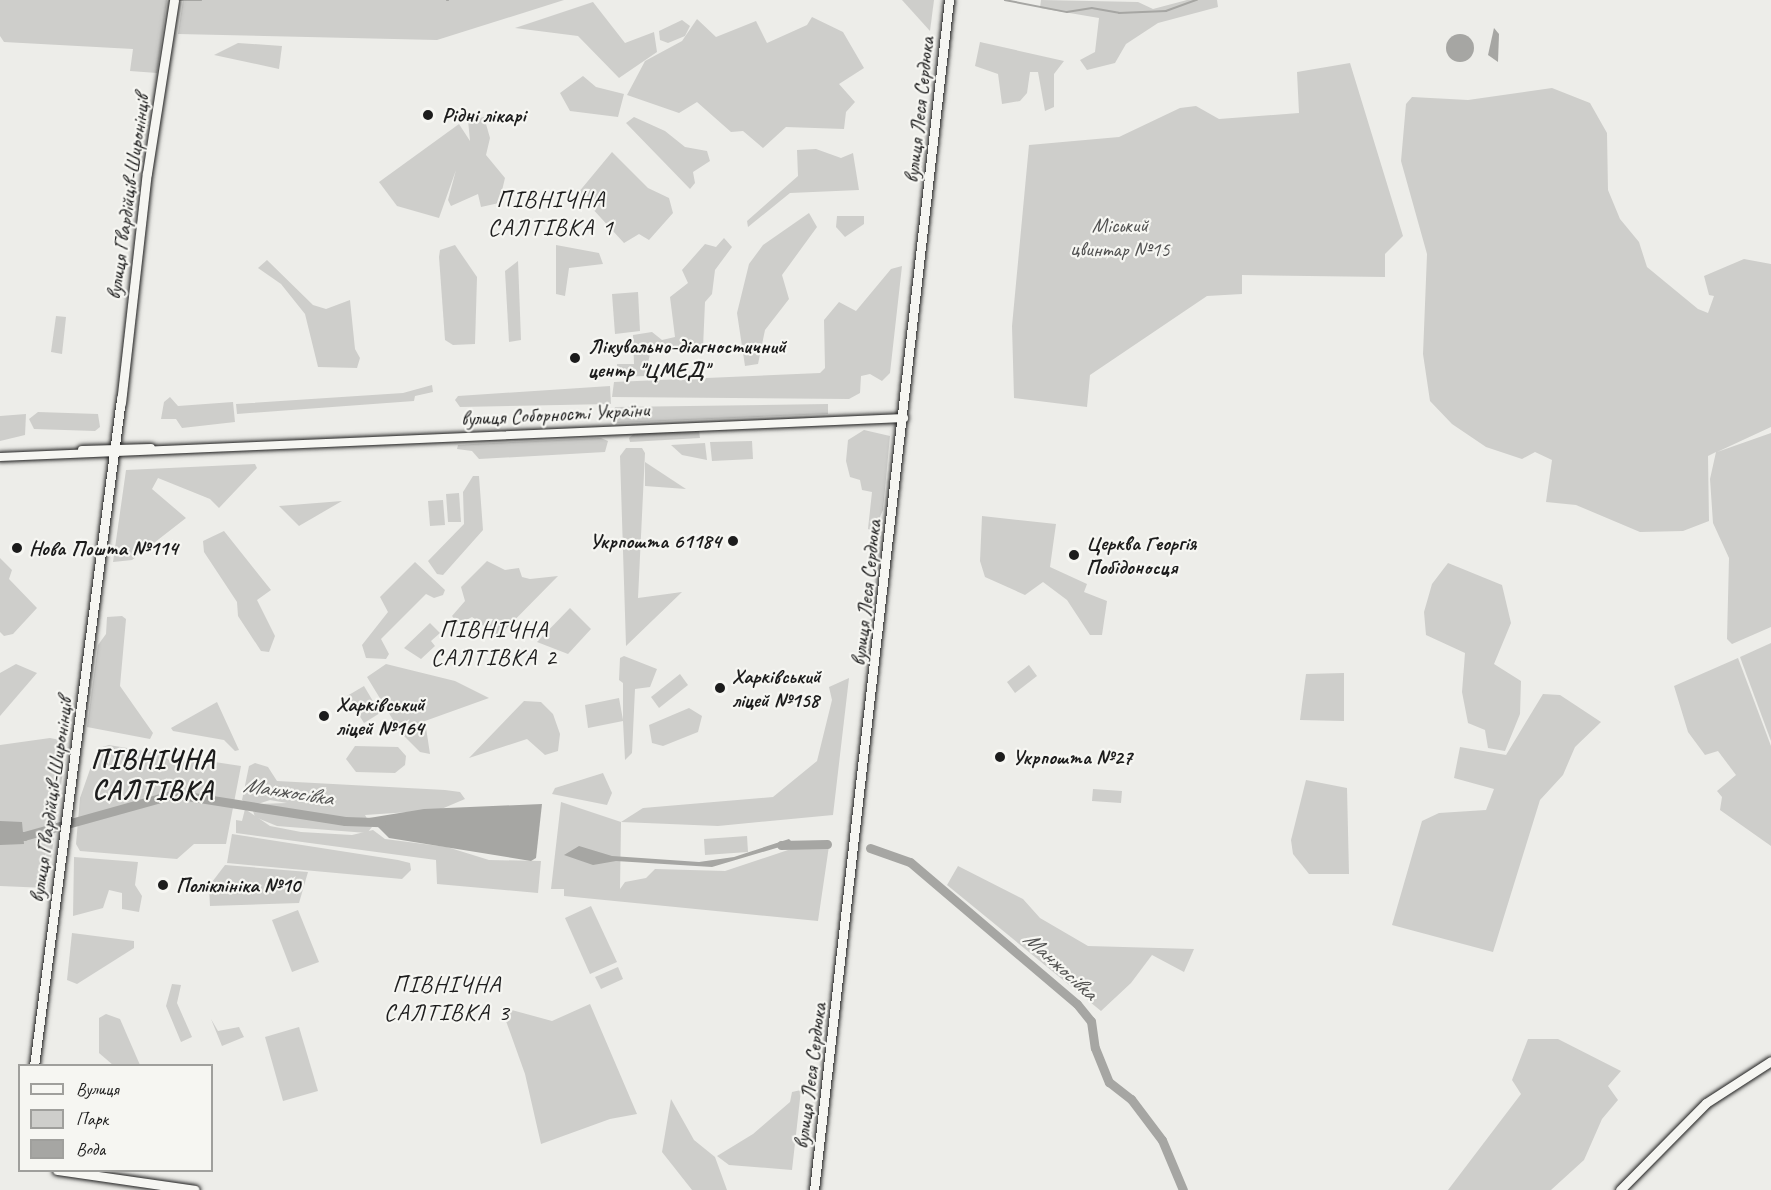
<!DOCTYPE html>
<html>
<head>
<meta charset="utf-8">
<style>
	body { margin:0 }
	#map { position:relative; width:1771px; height:1190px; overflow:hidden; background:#edede9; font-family:Caveat,sans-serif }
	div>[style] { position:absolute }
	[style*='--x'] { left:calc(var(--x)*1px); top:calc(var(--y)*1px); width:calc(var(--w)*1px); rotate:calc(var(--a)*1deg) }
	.green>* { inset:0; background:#cececb }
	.water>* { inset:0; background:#a6a6a3 }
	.round { border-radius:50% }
	.stream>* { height:1.5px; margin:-0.75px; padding:0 0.75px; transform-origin:0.75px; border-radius:0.75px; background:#a6a6a3 }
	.river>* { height:9px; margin:-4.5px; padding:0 4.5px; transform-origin:4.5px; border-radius:4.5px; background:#a6a6a3 }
	.roads { filter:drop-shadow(0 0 2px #1c1c1c) drop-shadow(0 0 2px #1c1c1c) }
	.minor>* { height:8px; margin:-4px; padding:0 4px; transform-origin:4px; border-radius:4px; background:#f6f6f2 }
	.major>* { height:9px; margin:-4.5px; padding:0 4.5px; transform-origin:4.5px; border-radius:4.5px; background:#f6f6f2 }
	.dots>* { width:16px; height:16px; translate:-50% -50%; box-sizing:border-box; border:3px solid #f6f6f2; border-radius:50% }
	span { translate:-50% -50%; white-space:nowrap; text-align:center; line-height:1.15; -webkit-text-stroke:4.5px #f6f6f2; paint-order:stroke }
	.street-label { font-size:21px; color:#1c1c1c }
	.poi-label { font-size:21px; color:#1c1c1c; font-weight:700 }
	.left { translate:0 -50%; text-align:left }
	.right { translate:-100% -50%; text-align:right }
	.park-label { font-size:21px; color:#515151 }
	.water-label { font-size:22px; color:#535352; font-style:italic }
	.quarter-label { font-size:24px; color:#1c1c1c; letter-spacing:1.5px }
	.district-label { font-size:27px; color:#1c1c1c; font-weight:700; letter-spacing:1.5px }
	.legend { position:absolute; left:18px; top:1064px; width:195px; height:108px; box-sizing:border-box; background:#f6f6f2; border:2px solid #9f9f9c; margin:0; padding:8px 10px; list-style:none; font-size:18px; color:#1c1c1c }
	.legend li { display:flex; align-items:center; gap:12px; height:30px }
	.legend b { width:30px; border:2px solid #9f9f9c }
</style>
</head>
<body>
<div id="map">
	<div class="green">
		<i style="clip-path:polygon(0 0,167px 0,157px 73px,130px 71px,133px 49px,4px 42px,0 36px)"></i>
		<i style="clip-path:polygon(183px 0,564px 0,437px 40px,178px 34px)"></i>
		<i style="clip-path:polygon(902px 0,934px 0,930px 31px)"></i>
		<i style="clip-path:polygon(1041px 0,1138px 2px,1153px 9px,1187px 0,1217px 0,1218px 7px,1158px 23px,1126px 44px,1115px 63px,1087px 70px,1080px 60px,1095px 52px,1099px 18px,1040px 8px)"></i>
		<i style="clip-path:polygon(593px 2px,625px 43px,654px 32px,657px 52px,619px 78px,578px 36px,515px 28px)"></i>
		<i style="clip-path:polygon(812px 17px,843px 32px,864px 68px,839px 84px,855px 102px,846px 112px,844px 129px,786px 127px,763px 148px,743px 131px,731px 132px,697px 102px,679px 113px,627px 95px,645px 61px,682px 41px,697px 19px,716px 37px,756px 21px,767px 43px,807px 25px)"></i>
		<i style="clip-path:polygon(682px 20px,690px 26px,685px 36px,668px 43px,660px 40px,659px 31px)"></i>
		<i style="clip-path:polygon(980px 42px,1064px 61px,1054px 74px,1054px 107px,1045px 111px,1038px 72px,1030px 72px,1027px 93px,1020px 101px,1002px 104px,998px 74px,975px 66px)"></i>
		<i style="clip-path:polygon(238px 43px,282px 46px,279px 69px,214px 55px)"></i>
		<i style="clip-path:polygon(1350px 63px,1403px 236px,1385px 254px,1385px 277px,1242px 275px,1242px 294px,1207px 296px,1090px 375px,1087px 407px,1014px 398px,1012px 326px,1029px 145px,1119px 137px,1180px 108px,1196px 106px,1219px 119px,1299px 113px,1297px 72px)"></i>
		<i style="clip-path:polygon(583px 76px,596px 87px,624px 94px,618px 117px,570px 111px,560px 93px)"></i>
		<i style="clip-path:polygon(1552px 88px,1590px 103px,1607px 133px,1608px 190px,1620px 219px,1639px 242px,1647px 267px,1698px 309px,1708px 313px,1714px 296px,1709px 295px,1704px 276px,1744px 259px,1771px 264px,1771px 427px,1717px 452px,1771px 433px,1771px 627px,1732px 644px,1727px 639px,1729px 558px,1713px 523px,1710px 479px,1716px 452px,1708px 456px,1709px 521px,1683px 531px,1640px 532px,1576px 505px,1546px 502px,1552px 460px,1535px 452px,1522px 459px,1486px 447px,1452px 424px,1430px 401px,1423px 354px,1427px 254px,1401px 161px,1406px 104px,1412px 97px,1468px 100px)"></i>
		<i style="clip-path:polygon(484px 117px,490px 138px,486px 155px,505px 178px,499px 203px,481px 207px,478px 194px,451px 206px,448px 200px,456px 170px,439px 218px,397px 206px,379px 182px,459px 124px,470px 141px,468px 120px)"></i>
		<i style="clip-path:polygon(634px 117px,665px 131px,685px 147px,707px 151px,710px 161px,693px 172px,695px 183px,690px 189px,626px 123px)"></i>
		<i style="clip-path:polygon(816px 149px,841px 158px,853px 153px,859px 190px,790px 193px,748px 227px,747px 221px,798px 176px,797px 150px)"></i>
		<i style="clip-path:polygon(612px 152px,648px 188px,669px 198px,673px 213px,649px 240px,639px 234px,624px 243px,578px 193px)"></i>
		<i style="clip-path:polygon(809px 213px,817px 227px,782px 275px,789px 299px,765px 330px,758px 364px,745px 366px,737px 313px,749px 264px,763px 245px)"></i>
		<i style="clip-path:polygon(837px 216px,864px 216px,864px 224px,845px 237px,836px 227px)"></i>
		<i style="clip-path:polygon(724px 238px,732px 247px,715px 270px,712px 294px,705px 302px,703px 348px,650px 354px,645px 376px,618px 377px,617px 364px,634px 364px,633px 335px,652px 332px,662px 340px,675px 337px,670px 297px,688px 283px,682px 270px,705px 244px,716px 247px)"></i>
		<i style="clip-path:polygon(455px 245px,477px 277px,475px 344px,453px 345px,445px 340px,439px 257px,440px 250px)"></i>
		<i style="clip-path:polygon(556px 245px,599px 253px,603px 264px,569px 268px,565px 296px,556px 294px)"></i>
		<i style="clip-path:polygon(267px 260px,313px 305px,326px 309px,350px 300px,355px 349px,360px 358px,357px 368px,318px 367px,305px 314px,281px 284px,258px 268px)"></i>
		<i style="clip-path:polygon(518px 261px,521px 340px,509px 342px,505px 271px)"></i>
		<i style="clip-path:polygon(902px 266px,890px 373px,882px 381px,870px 374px,861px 376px,860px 393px,849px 399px,612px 397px,614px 382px,820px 373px,825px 368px,824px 320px,839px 302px,856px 311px,891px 269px)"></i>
		<i style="clip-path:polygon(638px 292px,640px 331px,615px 334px,612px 294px)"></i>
		<i style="clip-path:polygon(56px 316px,66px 317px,62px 354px,51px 352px)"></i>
		<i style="clip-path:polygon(432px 385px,433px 392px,415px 396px,414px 401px,237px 414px,236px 404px,403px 393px)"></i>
		<i style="clip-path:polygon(610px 386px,611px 404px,460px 407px,455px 400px,458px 396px)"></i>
		<i style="clip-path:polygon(170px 397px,178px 406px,233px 402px,235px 422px,182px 428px,176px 419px,161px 419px,164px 402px)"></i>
		<i style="clip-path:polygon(828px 404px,828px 414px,617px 423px,613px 412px,615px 407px)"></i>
		<i style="clip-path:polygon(38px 412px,98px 414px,100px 427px,95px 431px,34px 429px,29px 419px)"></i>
		<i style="clip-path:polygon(26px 414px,25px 435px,0 441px,0 416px)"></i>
		<i style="clip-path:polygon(864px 430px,890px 436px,883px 510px,874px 531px,868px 529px,872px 492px,862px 490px,860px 480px,850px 477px,846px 461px,848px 440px)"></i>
		<i style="clip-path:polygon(699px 431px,700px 438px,630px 442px,629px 438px,635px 433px)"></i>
		<i style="clip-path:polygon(601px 438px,608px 441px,605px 452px,479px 459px,472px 451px,457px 449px,458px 445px,473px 444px)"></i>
		<i style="clip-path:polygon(752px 441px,753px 459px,712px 461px,710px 442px)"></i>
		<i style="clip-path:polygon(705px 443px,707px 460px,682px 455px,671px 445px)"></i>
		<i style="clip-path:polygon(626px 448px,642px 448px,645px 453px,638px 598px,682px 592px,626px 646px,620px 456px)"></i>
		<i style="clip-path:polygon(645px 462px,686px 489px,645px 486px)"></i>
		<i style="clip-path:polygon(255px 464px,257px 468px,219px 508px,210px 499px,158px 478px,152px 489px,186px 518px,132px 560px,113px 562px,126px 470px)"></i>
		<i style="clip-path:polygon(473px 476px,479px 476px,483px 530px,443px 575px,437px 574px,428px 561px,464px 524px,463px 492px)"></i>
		<i style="clip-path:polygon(459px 493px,461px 522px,448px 522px,446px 494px)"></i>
		<i style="clip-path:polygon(443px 500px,445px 525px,430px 526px,428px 501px)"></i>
		<i style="clip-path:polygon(342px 501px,299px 526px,279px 506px)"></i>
		<i style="clip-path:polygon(982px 516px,1056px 524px,1050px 567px,1087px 584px,1084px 592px,1107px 601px,1102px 635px,1090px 635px,1067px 600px,1043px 582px,1025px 595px,985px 577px,980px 561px)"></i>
		<i style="clip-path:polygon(224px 531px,271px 590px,257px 600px,275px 636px,269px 652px,261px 651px,238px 616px,237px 602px,204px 552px,203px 541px)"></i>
		<i style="clip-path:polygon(0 558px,12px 570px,9px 579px,37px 608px,13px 634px,4px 636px,0 632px)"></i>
		<i style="clip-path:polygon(487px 561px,505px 570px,519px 568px,522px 577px,530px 579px,558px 576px,498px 637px,472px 617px,459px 624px,452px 616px,465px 601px,461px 587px)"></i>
		<i style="clip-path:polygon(415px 562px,445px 590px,443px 595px,434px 598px,426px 594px,381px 639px,389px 654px,386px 659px,366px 658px,362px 645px,388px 612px,380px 597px)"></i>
		<i style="clip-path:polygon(1448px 563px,1502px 585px,1511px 623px,1494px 664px,1521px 681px,1520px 714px,1505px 751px,1488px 748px,1485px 730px,1468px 723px,1462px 692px,1465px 653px,1426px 635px,1424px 612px,1432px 584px)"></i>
		<i style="clip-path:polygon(570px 608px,591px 629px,568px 654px,537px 642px)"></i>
		<i style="clip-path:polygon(122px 616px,126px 619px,120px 686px,153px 733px,150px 739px,87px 727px,98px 645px,106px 634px,107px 617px)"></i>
		<i style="clip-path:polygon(430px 623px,440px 633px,431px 641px,435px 646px,421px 659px,404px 648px)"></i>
		<i style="clip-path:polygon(1771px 643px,1771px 741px,1740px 657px)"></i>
		<i style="clip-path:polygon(624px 656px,657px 669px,650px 687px,635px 689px,632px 753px,625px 760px,623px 721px,588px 728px,585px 705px,619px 698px,623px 720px,623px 683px,619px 680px,620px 658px)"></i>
		<i style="clip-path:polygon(1738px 658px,1771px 746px,1771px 846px,1720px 810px,1722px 797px,1717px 791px,1736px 775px,1718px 751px,1705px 755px,1688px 732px,1674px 686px)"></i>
		<i style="clip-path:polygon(16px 664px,37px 673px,0 716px,0 673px)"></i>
		<i style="clip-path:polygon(386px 664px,455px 681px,489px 698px,425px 721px,430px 754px,420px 752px,401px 733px,367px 677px)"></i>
		<i style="clip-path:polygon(1029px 665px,1037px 676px,1015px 693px,1007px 682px)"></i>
		<i style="clip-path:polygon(1344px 673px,1344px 721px,1300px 720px,1306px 674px)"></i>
		<i style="clip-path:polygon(680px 674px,688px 685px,659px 708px,651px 697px)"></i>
		<i style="clip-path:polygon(849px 678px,833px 815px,718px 826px,621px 822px,620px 889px,625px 882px,646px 878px,655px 869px,725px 871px,797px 847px,829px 846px,818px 921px,564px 896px,564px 889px,551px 889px,561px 802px,621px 822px,643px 808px,773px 797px,817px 761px,832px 700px,829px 687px)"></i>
		<i style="clip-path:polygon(364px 686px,380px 713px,364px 723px,347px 696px)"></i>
		<i style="clip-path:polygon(1543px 694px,1560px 695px,1601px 722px,1575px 747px,1563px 775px,1540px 800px,1493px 952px,1392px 925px,1422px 821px,1439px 813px,1486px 810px,1494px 789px,1454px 778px,1460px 747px,1506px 755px)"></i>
		<i style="clip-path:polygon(524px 701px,541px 702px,553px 714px,560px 734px,558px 751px,545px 755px,527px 739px,469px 758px)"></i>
		<i style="clip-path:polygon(217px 702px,239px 750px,235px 751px,224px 740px,173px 731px,171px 728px)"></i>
		<i style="clip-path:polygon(689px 708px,702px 716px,698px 732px,663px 746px,652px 743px,649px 725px)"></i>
		<i style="clip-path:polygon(50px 738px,60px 740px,63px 749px,63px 771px,47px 888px,0 886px,0 745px)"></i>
		<i style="clip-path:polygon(109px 745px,163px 754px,172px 763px,195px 759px,241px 766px,226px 844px,194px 844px,177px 859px,80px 851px,76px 844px,80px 798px,94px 758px,99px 748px)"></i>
		<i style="clip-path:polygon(355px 746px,398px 747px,406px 756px,405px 765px,395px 773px,356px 772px,346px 759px)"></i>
		<i style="clip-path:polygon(255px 763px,268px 767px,277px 781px,445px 790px,460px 792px,465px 799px,439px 810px,365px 815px,372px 827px,367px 833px,277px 826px,255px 817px,253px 811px,258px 804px,287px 803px,270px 800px,252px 806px,242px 800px,249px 766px)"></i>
		<i style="clip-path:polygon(603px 773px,612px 793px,607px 805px,552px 794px,555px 788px)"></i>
		<i style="clip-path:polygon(1306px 780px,1347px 788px,1349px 874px,1309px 874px,1293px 854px,1291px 840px)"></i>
		<i style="clip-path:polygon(1093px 789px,1122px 791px,1121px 803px,1092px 801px)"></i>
		<i style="clip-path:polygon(245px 809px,270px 826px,301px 832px,352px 835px,373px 830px,385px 839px,447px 847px,489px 860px,541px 861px,538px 893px,437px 884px,436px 860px,236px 833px,236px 820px,242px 821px)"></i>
		<i style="clip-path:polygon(232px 834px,398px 860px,410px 863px,411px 870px,402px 879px,227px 863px)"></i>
		<i style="clip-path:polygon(747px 836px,748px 852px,705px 855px,704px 839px)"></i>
		<i style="clip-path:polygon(74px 857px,138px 862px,135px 885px,142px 896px,139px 912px,122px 909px,122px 893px,109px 890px,103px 908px,73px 916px)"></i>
		<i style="clip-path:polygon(225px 865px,308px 872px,299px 903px,210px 906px,209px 886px)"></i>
		<i style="clip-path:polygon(958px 866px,1023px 899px,1040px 918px,1088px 946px,1194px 949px,1184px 972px,1152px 955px,1131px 983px,1101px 1011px,947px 885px)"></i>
		<i style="clip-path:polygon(591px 906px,617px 962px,590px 974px,565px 918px)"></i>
		<i style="clip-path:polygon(298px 910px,319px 962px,292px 972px,272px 920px)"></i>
		<i style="clip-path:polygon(72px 933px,134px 941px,134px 948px,77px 984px,67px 980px)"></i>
		<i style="clip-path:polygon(618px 967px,623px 979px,601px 989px,595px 977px)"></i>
		<i style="clip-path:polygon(172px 984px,181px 985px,177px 1003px,192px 1037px,181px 1042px,166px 1006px)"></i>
		<i style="clip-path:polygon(590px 1004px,637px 1114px,610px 1119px,541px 1144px,525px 1074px,501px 1007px,552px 1021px)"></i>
		<i style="clip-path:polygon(106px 1014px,120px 1019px,140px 1065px,113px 1065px,99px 1053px,99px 1018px)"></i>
		<i style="clip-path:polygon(211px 1019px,218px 1031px,239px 1027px,244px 1037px,222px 1046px)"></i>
		<i style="clip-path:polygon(299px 1027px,318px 1091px,283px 1101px,265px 1037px)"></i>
		<i style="clip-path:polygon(1528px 1039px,1558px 1039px,1621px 1071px,1608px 1086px,1618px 1100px,1602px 1119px,1584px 1160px,1551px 1190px,1448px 1190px,1521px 1094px,1512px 1080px)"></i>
		<i style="clip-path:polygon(801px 1090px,792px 1170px,729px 1165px,717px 1156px,753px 1134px,790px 1102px,792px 1092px)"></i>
		<i style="clip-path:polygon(671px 1099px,694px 1140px,715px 1157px,727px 1190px,692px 1190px,662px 1152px)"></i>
	</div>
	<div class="water">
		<i style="clip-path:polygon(1494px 28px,1499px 34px,1498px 62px,1488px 55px)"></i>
		<i class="round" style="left:1446px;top:34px;width:28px;height:28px"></i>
		<i style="clip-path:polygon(542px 804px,536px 858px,531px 861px,389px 838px,369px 818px,424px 809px)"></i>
		<i style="clip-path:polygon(0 821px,22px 822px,24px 844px,0 845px)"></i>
		<i style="clip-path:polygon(789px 839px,793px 843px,712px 867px,616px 861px,593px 865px,564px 855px,579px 846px,612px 856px,699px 862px,734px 857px)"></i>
	</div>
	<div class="stream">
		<i style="--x:176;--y:0;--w:25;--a:0"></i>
		<i style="--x:447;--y:0;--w:1;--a:0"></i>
		<i style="--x:1005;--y:0;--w:63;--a:11"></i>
		<i style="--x:1067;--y:12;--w:25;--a:-9"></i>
		<i style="--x:1092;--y:8;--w:27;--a:10"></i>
		<i style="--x:1119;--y:13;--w:47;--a:-2.4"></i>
		<i style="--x:1166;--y:11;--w:33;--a:-20"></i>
	</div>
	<div class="river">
		<i style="--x:0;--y:836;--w:24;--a:0"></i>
		<i style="--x:24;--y:836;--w:156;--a:-15.6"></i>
		<i style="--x:174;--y:794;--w:173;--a:9"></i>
		<i style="--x:345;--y:821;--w:36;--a:2"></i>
		<i style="--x:781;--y:845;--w:46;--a:-1.2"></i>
		<i style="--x:870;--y:848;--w:42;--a:19.3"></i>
		<i style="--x:910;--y:862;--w:219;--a:40.4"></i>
		<i style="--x:1077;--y:1004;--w:22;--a:51"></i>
		<i style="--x:1091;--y:1021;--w:27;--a:82"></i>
		<i style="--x:1095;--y:1048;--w:37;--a:68"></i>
		<i style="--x:1109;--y:1082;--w:28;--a:38"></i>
		<i style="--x:1131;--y:1099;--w:51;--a:52.9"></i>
		<i style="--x:1162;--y:1140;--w:54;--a:67.2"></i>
	</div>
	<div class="roads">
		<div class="minor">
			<i style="--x:82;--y:450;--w:69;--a:-1.7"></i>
			<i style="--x:0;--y:457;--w:905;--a:-2.47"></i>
		</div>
		<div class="major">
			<i style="--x:121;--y:403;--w:231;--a:-83.6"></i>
			<i style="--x:147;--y:173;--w:175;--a:-81.1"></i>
			<i style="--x:34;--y:1066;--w:673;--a:-82.57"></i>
			<i style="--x:57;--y:1170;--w:139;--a:8.2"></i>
			<i style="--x:814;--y:1190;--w:1198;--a:-83.53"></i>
			<i style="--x:1620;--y:1190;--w:122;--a:-45.3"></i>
			<i style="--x:1706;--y:1103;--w:77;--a:-32.9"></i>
		</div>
	</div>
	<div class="dots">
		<i style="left:428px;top:115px;background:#1c1c1c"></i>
		<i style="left:575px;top:358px;background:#1c1c1c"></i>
		<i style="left:733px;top:541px;background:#1c1c1c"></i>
		<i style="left:17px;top:548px;background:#1c1c1c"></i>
		<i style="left:1074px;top:555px;background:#1c1c1c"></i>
		<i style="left:720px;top:688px;background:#1c1c1c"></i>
		<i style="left:324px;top:716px;background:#1c1c1c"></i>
		<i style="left:1000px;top:757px;background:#1c1c1c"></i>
		<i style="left:163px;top:885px;background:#1c1c1c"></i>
	</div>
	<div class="street-label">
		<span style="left:919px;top:110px;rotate:-84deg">вулиця Леся Сердюка</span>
		<span style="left:128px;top:197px;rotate:-82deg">вулиця Гвардійців-Широнінців</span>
		<span style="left:555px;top:414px;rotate:-3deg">вулиця Соборності України</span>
		<span style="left:866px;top:593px;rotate:-84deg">вулиця Леся Сердюка</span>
		<span style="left:51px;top:800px;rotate:-82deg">вулиця Гвардійців-Широнінців</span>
		<span style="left:810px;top:1076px;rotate:-83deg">вулиця Леся Сердюка</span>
	</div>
	<div class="poi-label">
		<span class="left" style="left:442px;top:115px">Рідні лікарі</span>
		<span class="left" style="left:588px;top:358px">Лікувально-діагностичний<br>центр "ЦМЕД"</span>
		<span class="right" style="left:721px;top:541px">Укрпошта 61184</span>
		<span class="left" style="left:1086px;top:555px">Церква Георгія<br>Побідоносця</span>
		<span class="left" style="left:29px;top:548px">Нова Пошта №114</span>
		<span class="left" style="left:732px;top:688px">Харківський<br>ліцей №158</span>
		<span class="left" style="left:336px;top:716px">Харківський<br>ліцей №164</span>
		<span class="left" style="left:1012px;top:757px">Укрпошта №27</span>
		<span class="left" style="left:176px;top:885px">Поліклініка №10</span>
	</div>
	<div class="park-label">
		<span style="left:1120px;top:237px">Міський<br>цвинтар №15</span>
	</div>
	<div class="water-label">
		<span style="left:288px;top:792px;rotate:9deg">Манжосівка</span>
		<span style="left:1060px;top:966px;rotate:42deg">Манжосівка</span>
	</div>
	<div class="quarter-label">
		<span style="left:551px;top:214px">ПІВНІЧНА<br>САЛТІВКА 1</span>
		<span style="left:494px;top:644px">ПІВНІЧНА<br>САЛТІВКА 2</span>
		<span style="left:447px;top:999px">ПІВНІЧНА<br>САЛТІВКА 3</span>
	</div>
	<div class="district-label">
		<span style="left:153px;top:775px">ПІВНІЧНА<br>САЛТІВКА</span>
	</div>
	<ul class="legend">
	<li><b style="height:8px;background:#f6f6f2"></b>Вулиця</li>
	<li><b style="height:16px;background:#cececb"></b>Парк</li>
	<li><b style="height:16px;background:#a6a6a3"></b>Вода</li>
	</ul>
</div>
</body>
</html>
